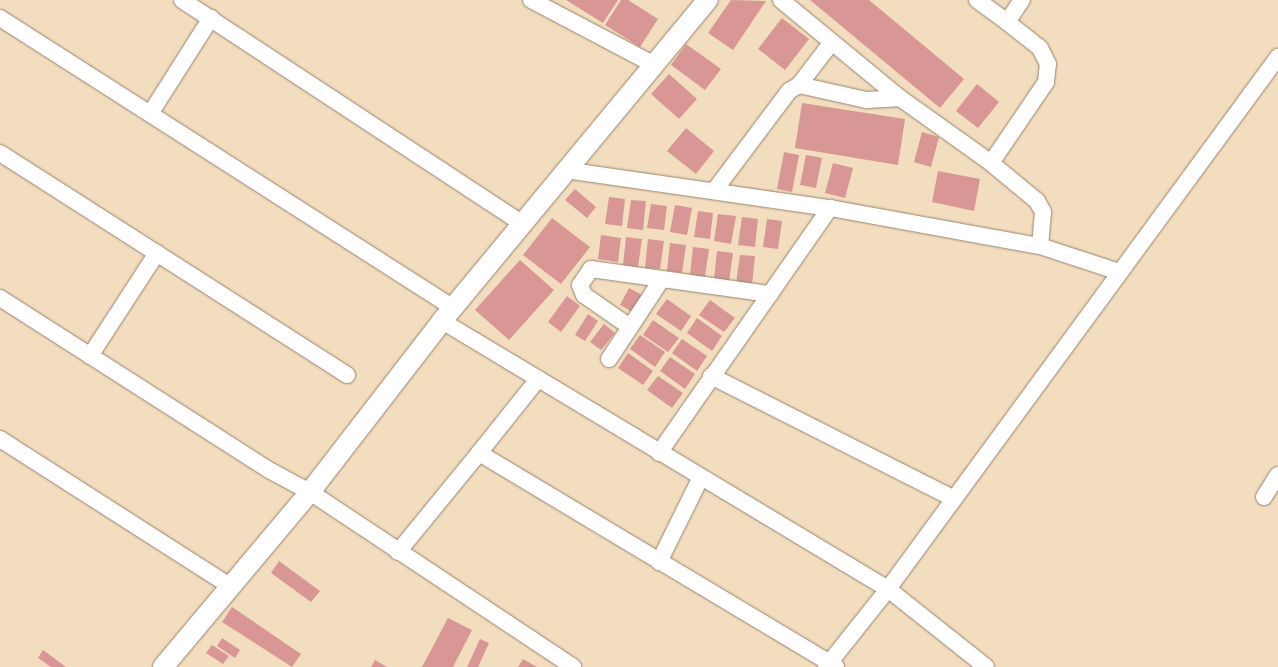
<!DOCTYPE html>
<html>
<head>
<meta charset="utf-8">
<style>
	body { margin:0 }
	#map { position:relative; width:1278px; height:667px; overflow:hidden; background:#f3ddbf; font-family:Sriracha,sans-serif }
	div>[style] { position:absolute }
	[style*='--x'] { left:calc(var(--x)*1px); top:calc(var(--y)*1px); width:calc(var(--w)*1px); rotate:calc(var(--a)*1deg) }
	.building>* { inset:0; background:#d89794 }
	.roads { filter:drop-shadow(0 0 1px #97846e) drop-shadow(0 0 1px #97846e) }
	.minor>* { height:16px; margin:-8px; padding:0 8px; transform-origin:8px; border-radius:8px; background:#fff }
	.tertiary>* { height:20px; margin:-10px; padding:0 10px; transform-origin:10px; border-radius:10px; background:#fff }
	span { translate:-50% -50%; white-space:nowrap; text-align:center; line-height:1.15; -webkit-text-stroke:4px #fdfcf7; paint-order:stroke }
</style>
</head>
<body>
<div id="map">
	<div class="building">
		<i style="clip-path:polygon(566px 0,618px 0,603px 23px)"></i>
		<i style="clip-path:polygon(621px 0,628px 0,658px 19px,640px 47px,605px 25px)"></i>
		<i style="clip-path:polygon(731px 0,766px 1px,733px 50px,708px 33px)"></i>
		<i style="clip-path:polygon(810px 0,869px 0,964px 79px,940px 108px)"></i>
		<i style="clip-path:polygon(782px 18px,809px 39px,785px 70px,758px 49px)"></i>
		<i style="clip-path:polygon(686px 44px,721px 69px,705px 90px,671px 65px)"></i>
		<i style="clip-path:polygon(669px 74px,697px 99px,679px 119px,651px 94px)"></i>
		<i style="clip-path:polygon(977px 84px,999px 102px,978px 128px,956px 111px)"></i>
		<i style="clip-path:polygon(802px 103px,905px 119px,898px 165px,795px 148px)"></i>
		<i style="clip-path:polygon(686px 128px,714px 151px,696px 174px,667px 151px)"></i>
		<i style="clip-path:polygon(922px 132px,939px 137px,931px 167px,914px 162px)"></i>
		<i style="clip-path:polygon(784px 152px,799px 155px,792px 192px,777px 189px)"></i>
		<i style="clip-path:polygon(806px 155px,822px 158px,816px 188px,800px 185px)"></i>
		<i style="clip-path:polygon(833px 163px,853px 168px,845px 198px,825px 193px)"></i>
		<i style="clip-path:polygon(938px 171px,980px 179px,974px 211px,932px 202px)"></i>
		<i style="clip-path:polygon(575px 189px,596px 207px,587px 218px,565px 200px)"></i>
		<i style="clip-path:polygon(609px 197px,625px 199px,622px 226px,605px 224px)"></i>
		<i style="clip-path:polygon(631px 200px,646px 201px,643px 230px,627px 228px)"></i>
		<i style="clip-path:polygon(651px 204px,667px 206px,664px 230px,647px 228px)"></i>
		<i style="clip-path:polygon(675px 205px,692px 208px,687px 235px,670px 232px)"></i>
		<i style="clip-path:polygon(698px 211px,713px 213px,710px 239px,694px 237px)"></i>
		<i style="clip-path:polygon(718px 214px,736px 216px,731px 244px,714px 241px)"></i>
		<i style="clip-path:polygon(742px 217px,758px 219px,755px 247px,738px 245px)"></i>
		<i style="clip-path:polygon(552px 218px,590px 247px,561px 284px,523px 255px)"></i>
		<i style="clip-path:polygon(767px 219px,782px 221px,778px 249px,763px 247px)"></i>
		<i style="clip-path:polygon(601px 235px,621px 238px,618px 262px,598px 259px)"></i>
		<i style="clip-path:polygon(626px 237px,642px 239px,638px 267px,623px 265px)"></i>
		<i style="clip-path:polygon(648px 239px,664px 241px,660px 269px,645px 268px)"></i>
		<i style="clip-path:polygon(670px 243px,686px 245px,682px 273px,667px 271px)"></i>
		<i style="clip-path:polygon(693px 247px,709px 249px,705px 277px,690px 275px)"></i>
		<i style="clip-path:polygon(717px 251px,733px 253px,729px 281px,714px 279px)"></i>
		<i style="clip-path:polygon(740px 255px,755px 256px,752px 285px,736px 283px)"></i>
		<i style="clip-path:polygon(520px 260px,554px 290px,509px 340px,475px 310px)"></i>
		<i style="clip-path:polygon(629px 288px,642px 295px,633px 312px,620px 305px)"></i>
		<i style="clip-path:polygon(567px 296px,580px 306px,561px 332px,548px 322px)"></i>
		<i style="clip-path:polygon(667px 299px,691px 316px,681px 331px,656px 314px)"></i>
		<i style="clip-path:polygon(710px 300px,735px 318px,724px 332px,699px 315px)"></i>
		<i style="clip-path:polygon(588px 314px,598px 321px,585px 341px,575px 335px)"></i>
		<i style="clip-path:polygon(697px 318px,722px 336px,712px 351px,687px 333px)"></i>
		<i style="clip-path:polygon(653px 320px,679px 338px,668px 352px,643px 335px)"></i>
		<i style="clip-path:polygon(604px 324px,615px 333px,601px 350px,590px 342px)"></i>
		<i style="clip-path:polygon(640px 335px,665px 352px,655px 367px,630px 349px)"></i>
		<i style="clip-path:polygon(682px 339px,707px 356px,697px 371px,672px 353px)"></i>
		<i style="clip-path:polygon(628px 353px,653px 371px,643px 385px,618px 368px)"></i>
		<i style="clip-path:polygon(670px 357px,695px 374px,685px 389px,660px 371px)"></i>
		<i style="clip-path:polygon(658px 376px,683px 393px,672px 408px,647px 390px)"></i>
		<i style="clip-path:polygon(279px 561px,320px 591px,311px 602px,271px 573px)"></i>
		<i style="clip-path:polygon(232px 607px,301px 654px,292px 667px,222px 622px)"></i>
		<i style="clip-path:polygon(448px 618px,472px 630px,453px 667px,422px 667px)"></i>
		<i style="clip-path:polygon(222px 638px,240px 650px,235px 658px,217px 646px)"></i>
		<i style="clip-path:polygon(480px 639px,489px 643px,478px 667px,467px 667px)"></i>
		<i style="clip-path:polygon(212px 645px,229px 656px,223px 664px,206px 653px)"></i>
		<i style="clip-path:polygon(43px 650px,66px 667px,51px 667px,38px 658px)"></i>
		<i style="clip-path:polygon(523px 659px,537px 667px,518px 667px)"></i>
		<i style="clip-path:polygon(375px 660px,387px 667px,371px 667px)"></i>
	</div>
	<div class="roads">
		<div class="minor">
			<i style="--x:182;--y:0;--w:407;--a:33.3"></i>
			<i style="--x:531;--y:0;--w:140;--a:27.7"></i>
			<i style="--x:781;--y:0;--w:154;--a:39.5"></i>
			<i style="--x:900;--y:98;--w:112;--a:35.5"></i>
			<i style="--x:991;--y:163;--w:60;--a:39.6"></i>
			<i style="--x:1037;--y:201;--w:13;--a:61"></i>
			<i style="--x:1043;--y:212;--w:34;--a:95"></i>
			<i style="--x:977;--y:0;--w:37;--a:36"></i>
			<i style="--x:1007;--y:22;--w:27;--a:-56"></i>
			<i style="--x:0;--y:18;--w:536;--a:32.59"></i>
			<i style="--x:799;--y:85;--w:54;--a:-52.5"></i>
			<i style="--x:150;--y:114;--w:114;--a:-57.6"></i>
			<i style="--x:0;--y:153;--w:412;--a:32.6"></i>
			<i style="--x:991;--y:163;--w:98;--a:-55.8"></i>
			<i style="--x:1046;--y:82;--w:18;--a:-84"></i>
			<i style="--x:1048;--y:64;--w:18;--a:-117"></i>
			<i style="--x:1040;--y:48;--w:42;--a:-141.8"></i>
			<i style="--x:565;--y:170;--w:268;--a:8.2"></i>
			<i style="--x:830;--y:208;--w:213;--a:10.3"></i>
			<i style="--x:1040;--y:246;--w:83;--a:18.2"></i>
			<i style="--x:714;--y:191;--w:125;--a:-53.1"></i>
			<i style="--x:789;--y:91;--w:12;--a:-31"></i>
			<i style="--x:799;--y:85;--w:69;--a:12.6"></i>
			<i style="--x:866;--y:100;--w:34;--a:-3"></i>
			<i style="--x:0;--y:298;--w:319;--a:32.6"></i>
			<i style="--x:269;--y:470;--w:47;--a:28.2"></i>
			<i style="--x:310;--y:492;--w:316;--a:33.6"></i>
			<i style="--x:442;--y:321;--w:520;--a:31"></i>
			<i style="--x:888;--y:589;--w:125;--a:38.5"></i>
			<i style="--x:630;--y:327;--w:56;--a:-145.2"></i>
			<i style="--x:584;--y:295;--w:11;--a:-112"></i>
			<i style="--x:580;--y:285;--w:19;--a:-55"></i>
			<i style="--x:591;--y:269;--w:181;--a:8"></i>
			<i style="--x:90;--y:356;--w:123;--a:-57"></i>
			<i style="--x:609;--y:359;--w:96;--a:-56.5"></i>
			<i style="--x:711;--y:376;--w:271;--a:26.8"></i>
			<i style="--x:0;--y:439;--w:274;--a:32.6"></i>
			<i style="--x:479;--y:453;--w:95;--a:-51.4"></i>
			<i style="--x:659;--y:453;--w:299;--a:-55.1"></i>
			<i style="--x:1264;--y:497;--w:26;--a:-58"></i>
			<i style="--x:398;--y:552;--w:128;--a:-50.7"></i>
			<i style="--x:479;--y:453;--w:416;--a:30.9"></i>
			<i style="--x:659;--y:562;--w:93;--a:-63.7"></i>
			<i style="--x:826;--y:667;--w:100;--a:-51.5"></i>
			<i style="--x:888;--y:589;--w:660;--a:-53.76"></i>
		</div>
		<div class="tertiary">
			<i style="--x:163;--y:667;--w:229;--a:-50"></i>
			<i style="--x:310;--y:492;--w:216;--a:-52.3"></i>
			<i style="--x:442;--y:321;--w:417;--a:-50.4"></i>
		</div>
	</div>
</div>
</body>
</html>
